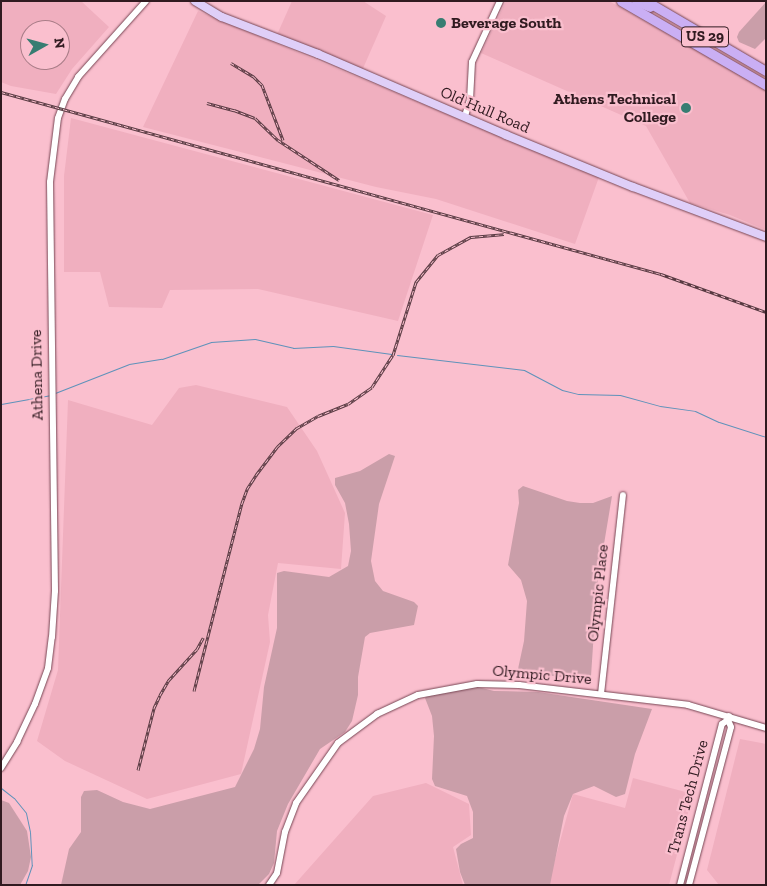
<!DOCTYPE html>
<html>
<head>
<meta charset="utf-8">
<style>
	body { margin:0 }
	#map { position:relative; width:767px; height:886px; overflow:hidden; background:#fabfce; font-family:"Zilla Slab",serif }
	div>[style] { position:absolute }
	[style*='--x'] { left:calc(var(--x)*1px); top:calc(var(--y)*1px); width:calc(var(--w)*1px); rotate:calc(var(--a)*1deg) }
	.built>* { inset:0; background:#f0afbf }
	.green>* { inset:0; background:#ca9ea9 }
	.stream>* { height:1px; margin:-0.5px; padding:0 0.5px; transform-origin:0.5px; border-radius:0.5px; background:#5e92ba }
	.roads { filter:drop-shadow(0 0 1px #774654) drop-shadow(0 0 1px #774654) }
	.minor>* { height:6px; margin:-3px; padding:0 3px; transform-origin:3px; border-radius:3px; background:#fff }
	.major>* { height:8px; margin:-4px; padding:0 4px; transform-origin:4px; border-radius:4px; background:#dfcff8 }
	.highway>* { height:9px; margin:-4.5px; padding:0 4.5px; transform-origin:4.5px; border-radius:4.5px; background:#caaff4 }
	.rail>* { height:3px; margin-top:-1.5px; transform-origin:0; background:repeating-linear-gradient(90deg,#fabfce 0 4px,#583a42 0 8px); box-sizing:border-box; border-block:1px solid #583a42 }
	.dots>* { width:14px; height:14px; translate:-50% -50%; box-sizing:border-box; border:2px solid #fabfce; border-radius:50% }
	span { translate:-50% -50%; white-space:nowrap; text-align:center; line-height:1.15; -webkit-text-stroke:4.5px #fabfce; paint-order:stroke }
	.shield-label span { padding:1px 4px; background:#fabfce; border:1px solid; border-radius:4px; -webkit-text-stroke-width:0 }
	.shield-label { font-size:15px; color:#301a20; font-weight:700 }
	.poi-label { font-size:16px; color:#301a20; font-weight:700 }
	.left { translate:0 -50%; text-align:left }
	.right { translate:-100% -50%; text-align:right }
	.street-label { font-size:16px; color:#301a20 }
	.frame { position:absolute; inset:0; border:2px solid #301a20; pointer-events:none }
	.north { position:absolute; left:20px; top:20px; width:50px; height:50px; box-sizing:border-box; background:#fabfce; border:1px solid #a97d88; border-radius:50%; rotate:83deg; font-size:14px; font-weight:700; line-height:20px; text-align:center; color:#301a20 }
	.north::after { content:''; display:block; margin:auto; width:18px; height:22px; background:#377d72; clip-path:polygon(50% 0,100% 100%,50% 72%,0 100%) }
</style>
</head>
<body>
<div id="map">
	<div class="built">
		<i style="clip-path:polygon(evenodd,1px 1px,81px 1px,109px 27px,72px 69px,56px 94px,11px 86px,1px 82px,1px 1px,30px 30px,60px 30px,60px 60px,30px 60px,30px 30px)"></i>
		<i style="clip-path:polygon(292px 1px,363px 1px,386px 16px,361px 73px,276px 37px)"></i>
		<i style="clip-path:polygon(506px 1px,609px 1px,766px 90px,766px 230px,730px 215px,690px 203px,646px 126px,481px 53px)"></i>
		<i style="clip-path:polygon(198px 11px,599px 177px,575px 244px,436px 199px,376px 187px,143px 127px)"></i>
		<i style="clip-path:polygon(71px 118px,433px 215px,398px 321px,258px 289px,170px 290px,162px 308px,109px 307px,100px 272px,64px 272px,64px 176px)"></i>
		<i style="clip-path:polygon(196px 385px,287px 407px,317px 451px,345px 513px,341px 569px,278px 563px,268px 615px,270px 642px,241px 774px,147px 799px,65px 761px,37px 741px,58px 670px,68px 400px,152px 425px,179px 388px)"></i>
		<i style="clip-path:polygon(740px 739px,766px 744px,766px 885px,719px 885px,707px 870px)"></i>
		<i style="clip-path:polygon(633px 778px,693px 794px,669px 885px,548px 885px,573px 794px,625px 808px)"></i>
		<i style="clip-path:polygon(426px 783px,469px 804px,471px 835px,453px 847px,463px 885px,294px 885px,373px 796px)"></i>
	</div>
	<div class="green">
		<i style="clip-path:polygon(766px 2px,766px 38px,755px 49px,739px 42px,737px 37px,739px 32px)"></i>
		<i style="clip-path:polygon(389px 454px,395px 456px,379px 504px,371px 561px,375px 581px,383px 591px,414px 602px,418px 606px,414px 625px,370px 633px,365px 637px,358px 677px,358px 695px,352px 721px,345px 732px,320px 749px,288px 804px,277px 831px,274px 863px,269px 874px,258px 885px,61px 885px,69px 849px,81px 832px,81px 797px,84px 791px,97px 790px,123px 802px,150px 809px,235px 787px,254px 749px,260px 729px,264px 687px,277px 628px,277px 573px,284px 571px,329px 577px,348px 566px,351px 551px,349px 524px,345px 503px,335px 485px,335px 478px,360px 471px)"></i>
		<i style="clip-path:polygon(523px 486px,567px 501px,580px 503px,593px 503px,612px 496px,597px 586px,591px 676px,586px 680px,545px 675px,519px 676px,518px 669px,524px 641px,527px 601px,521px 580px,508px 565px,519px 503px,518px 490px)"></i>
		<i style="clip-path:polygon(478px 687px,494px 691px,538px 692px,652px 709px,635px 754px,625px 794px,616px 797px,594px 786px,573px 794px,564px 816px,550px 885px,465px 885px,460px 872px,456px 849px,461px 844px,473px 838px,473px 812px,467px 796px,435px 786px,432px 779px,434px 736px,432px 716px,425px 698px,429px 693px)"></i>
		<i style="clip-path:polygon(1px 800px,9px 803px,27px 831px,31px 857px,28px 871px,20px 885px,1px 885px)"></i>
	</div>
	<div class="stream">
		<i style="--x:397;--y:355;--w:128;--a:6.7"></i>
		<i style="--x:524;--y:370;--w:43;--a:27.8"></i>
		<i style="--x:562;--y:390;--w:16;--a:14"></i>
		<i style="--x:578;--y:394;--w:42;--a:1.4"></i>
		<i style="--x:620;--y:395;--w:41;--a:15.4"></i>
		<i style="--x:660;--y:406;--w:35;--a:8"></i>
		<i style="--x:695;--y:411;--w:26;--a:25"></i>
		<i style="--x:719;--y:422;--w:49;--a:17.7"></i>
		<i style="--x:55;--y:393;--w:79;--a:-21.4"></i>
		<i style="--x:129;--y:364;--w:33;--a:-9"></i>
		<i style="--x:162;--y:359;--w:52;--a:-19.1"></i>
		<i style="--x:211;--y:342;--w:44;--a:-3.9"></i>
		<i style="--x:255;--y:339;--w:39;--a:13"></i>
		<i style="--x:293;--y:348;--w:40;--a:-2.9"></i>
		<i style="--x:333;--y:346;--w:59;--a:7.9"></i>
		<i style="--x:1;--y:404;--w:51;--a:-10.2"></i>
		<i style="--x:1;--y:788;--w:16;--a:38"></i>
		<i style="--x:14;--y:798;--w:19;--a:51"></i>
		<i style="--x:26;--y:813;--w:19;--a:78"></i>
		<i style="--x:30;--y:832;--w:33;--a:87"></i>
		<i style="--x:32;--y:865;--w:21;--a:109"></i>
	</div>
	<div class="roads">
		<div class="minor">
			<i style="--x:465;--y:116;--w:17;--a:-73"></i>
			<i style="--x:470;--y:100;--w:38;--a:-87"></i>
			<i style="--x:472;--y:62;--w:67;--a:-65.3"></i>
			<i style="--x:601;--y:694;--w:200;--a:-83.7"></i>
			<i style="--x:1;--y:768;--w:31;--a:-58"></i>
			<i style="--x:17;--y:742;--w:42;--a:-64.7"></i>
			<i style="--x:35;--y:704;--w:38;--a:-70"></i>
			<i style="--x:48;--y:668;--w:31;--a:-83"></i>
			<i style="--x:52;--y:637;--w:46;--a:-86.3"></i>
			<i style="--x:55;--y:591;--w:409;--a:-90.7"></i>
			<i style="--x:50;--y:182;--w:64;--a:-82.9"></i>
			<i style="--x:58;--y:118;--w:20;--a:-70"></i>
			<i style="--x:65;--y:99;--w:26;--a:-59"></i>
			<i style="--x:78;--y:77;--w:102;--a:-48.2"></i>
			<i style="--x:269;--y:885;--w:14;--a:-56"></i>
			<i style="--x:277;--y:873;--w:42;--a:-79"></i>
			<i style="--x:285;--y:832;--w:31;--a:-69"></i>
			<i style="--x:296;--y:803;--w:73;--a:-55"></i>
			<i style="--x:338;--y:743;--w:49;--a:-36.6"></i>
			<i style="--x:377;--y:714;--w:45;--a:-24.9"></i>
			<i style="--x:418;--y:695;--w:60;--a:-10.6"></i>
			<i style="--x:477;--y:684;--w:42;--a:1.4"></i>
			<i style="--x:519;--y:685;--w:170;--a:6.7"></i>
			<i style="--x:688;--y:705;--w:81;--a:16.4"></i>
			<i style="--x:680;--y:885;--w:166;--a:-75.4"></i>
			<i style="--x:722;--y:724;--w:7;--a:-34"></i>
			<i style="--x:689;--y:885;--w:163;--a:-75.1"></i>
			<i style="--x:731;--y:727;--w:8;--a:-113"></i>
			<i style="--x:728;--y:720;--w:4;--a:-76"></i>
		</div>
		<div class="major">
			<i style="--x:195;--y:1;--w:31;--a:31"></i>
			<i style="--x:222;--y:17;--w:103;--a:21.1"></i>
			<i style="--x:318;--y:54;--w:205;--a:23.3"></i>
			<i style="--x:506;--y:135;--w:137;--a:22.3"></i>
			<i style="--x:633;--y:187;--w:142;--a:20.6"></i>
		</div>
		<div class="highway">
			<i style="--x:621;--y:1;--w:168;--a:30.1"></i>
			<i style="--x:636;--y:1;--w:15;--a:23"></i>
			<i style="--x:646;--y:1;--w:139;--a:30.3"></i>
		</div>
	</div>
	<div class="rail">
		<i style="--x:231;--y:63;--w:26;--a:31"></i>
		<i style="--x:253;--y:76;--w:13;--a:45"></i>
		<i style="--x:262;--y:85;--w:59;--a:69.1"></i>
		<i style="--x:1;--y:92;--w:685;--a:15.42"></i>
		<i style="--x:661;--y:274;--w:112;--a:19.9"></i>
		<i style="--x:207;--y:103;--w:28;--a:15"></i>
		<i style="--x:234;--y:110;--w:22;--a:21"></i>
		<i style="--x:255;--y:118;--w:32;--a:44"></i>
		<i style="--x:278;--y:140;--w:73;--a:33.3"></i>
		<i style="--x:194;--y:691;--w:194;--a:-75.7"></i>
		<i style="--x:242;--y:503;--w:15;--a:-70"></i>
		<i style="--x:247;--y:489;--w:17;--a:-57"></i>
		<i style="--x:256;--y:475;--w:35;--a:-53"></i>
		<i style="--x:277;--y:447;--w:28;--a:-44"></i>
		<i style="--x:297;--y:428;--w:24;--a:-30"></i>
		<i style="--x:318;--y:416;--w:32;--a:-22"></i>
		<i style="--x:348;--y:404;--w:29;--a:-35"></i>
		<i style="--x:372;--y:387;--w:38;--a:-57"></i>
		<i style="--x:393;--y:355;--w:77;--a:-72.5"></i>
		<i style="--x:416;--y:282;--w:35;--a:-51"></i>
		<i style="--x:438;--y:255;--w:38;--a:-29"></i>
		<i style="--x:471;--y:237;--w:33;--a:-5"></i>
		<i style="--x:138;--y:770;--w:64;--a:-75.5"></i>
		<i style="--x:154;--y:708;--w:14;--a:-65"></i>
		<i style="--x:160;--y:695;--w:16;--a:-60"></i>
		<i style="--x:168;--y:681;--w:43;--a:-47.8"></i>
		<i style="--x:197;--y:649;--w:13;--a:-61"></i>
	</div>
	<div class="dots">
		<i style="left:441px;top:23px;background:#377d72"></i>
		<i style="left:686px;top:108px;background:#377d72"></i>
	</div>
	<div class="shield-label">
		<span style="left:705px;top:37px">US 29</span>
	</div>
	<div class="poi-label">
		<span class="left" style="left:451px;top:23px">Beverage South</span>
		<span class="right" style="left:676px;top:108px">Athens Technical<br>College</span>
	</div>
	<div class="street-label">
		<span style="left:485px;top:110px;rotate:23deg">Old Hull Road</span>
		<span style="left:37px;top:375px;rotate:-91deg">Athena Drive</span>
		<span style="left:598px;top:593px;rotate:-84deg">Olympic Place</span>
		<span style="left:542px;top:675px;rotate:5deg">Olympic Drive</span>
		<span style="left:688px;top:797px;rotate:-75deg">Trans Tech Drive</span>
	</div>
	<div class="frame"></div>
	<div class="north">N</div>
</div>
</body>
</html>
